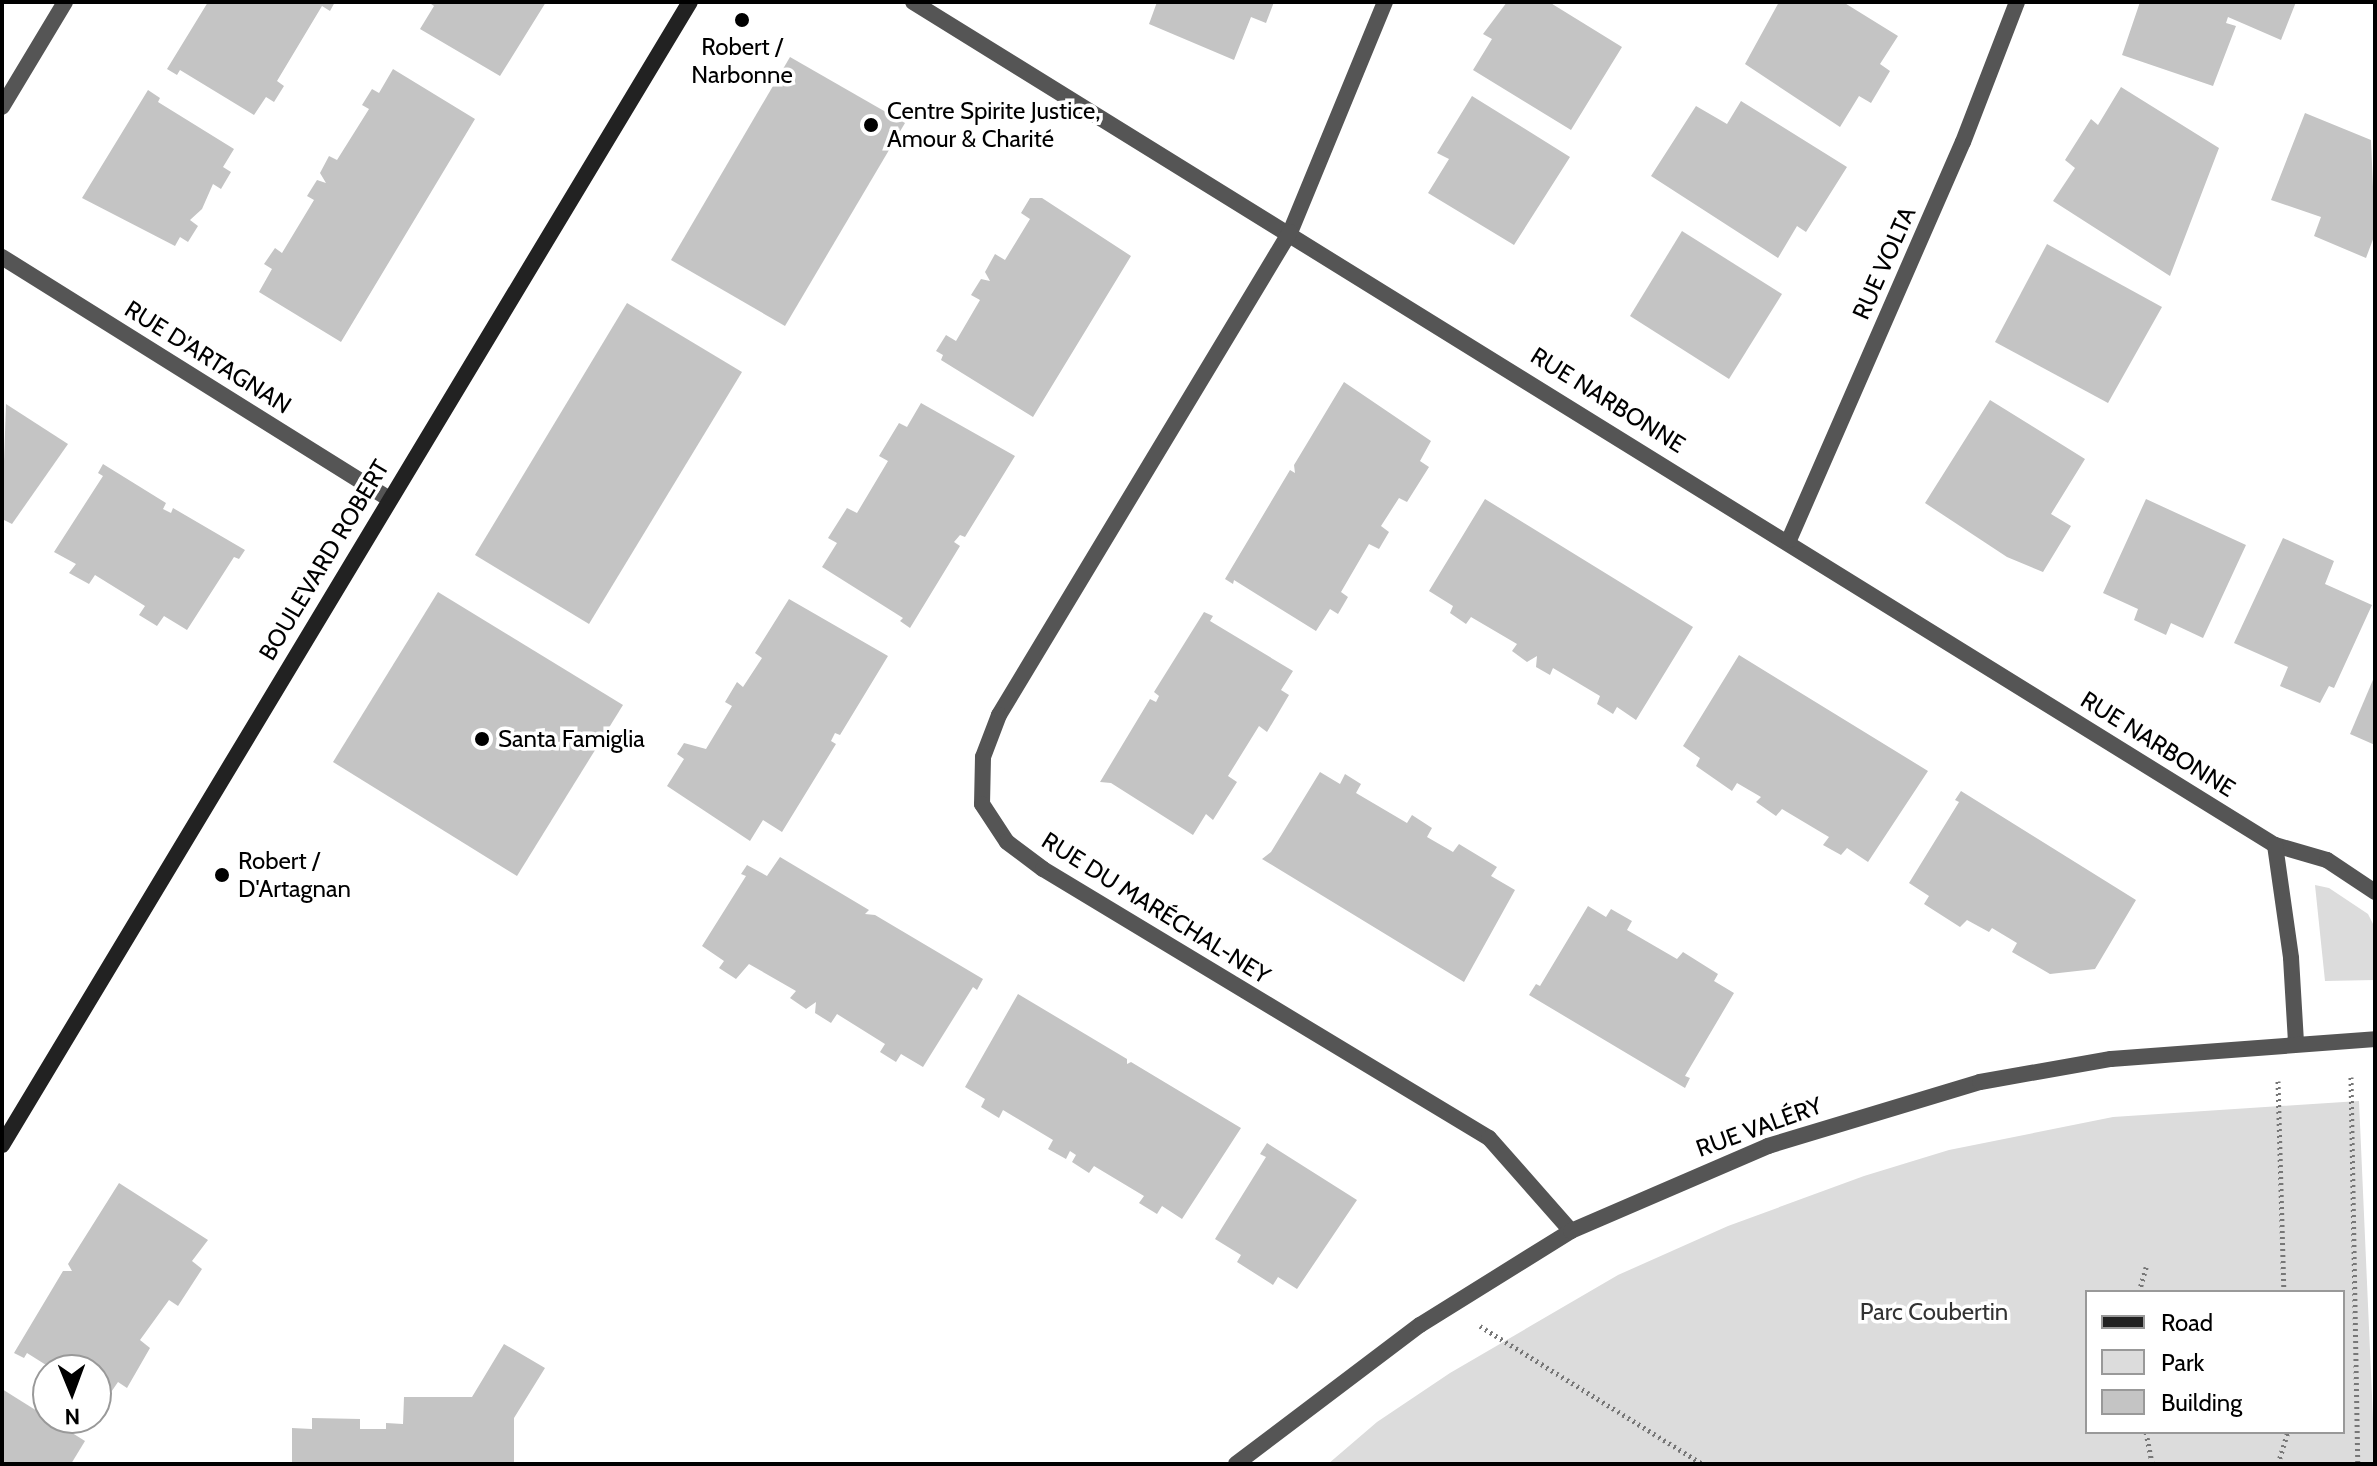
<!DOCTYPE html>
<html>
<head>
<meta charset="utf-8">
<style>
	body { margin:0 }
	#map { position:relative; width:2377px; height:1466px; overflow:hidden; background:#fff; font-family:Cabin,sans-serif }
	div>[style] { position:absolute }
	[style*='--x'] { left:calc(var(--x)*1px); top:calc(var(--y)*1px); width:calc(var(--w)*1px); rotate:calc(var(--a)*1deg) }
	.green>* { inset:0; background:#dcdcdc }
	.building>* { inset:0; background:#c4c4c4 }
	.path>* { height:5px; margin-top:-2.5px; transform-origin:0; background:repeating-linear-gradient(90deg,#777 0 2px,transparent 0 6px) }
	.street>* { height:16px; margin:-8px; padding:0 8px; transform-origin:8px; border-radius:8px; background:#555 }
	.secondary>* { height:16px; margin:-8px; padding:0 8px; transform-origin:8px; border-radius:8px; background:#222 }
	.dots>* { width:22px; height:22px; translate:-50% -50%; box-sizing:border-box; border:4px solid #fff; border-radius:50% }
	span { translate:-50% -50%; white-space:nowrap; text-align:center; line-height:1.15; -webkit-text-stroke:7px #fff; paint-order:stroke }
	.poi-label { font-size:24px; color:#000 }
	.left { translate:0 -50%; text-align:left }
	.street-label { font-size:24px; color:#000 }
	.park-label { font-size:24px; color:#333 }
	.frame { position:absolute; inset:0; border:4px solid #000; pointer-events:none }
	.legend { position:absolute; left:2085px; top:1290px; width:260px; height:144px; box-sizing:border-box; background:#fff; border:2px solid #999; margin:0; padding:10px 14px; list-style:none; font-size:24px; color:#000 }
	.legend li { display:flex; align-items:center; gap:16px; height:40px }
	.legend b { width:40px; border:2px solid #999 }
	.north { position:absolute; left:32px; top:1354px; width:80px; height:80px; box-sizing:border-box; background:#fff; border:2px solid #999; border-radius:50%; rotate:179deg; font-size:22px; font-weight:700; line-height:32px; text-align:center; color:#000 }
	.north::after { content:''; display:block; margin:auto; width:28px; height:36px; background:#000; clip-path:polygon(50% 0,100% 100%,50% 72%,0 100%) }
</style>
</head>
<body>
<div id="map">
	<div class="green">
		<i style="clip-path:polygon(2315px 885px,2329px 888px,2368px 914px,2375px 928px,2375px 980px,2325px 981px)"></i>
		<i style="clip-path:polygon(evenodd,2359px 1101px,2375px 1464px,1328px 1464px,1377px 1422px,1450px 1373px,1618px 1275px,1728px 1226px,1864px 1176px,1949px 1150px,2113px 1117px,2359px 1101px,2087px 1292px,2343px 1292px,2343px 1432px,2087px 1432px,2087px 1292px)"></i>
	</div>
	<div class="building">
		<i style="clip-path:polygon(208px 2px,335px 2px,330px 11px,322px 6px,277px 81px,284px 86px,274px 102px,266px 97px,254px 115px,180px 70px,177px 75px,167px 69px)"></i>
		<i style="clip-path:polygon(428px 2px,546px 2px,500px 76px,420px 29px,434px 6px)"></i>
		<i style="clip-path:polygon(1157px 2px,1274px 2px,1266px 23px,1251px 17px,1234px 60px,1149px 24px)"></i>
		<i style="clip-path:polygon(1507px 2px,1549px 2px,1622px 47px,1571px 130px,1473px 70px,1492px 39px,1483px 34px)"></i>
		<i style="clip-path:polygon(1779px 2px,1843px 2px,1898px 36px,1880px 64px,1890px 71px,1871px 103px,1859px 96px,1840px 127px,1745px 64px)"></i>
		<i style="clip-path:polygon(2140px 2px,2296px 2px,2281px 40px,2228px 17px,2226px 23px,2236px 26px,2213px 86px,2122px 55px)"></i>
		<i style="clip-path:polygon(790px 57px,905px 123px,785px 326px,671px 260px)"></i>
		<i style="clip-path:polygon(393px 69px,475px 119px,341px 342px,259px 292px,272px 269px,264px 264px,275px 248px,282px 253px,314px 200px,307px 196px,317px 180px,326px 183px,320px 173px,329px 156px,337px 160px,369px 109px,362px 105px,372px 89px,379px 93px)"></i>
		<i style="clip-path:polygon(2121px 87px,2219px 148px,2170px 276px,2053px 201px,2075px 168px,2065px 160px,2091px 119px,2098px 125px)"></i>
		<i style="clip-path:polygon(148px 90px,160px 98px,158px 102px,234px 149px,223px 167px,231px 172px,221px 189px,213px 184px,202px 209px,190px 220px,198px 226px,188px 242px,180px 237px,175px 246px,82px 198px)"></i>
		<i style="clip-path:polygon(1472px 96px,1570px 157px,1514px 245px,1428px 193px,1449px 159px,1437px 153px)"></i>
		<i style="clip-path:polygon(1741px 101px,1847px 167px,1806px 232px,1797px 226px,1778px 258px,1651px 176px,1696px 106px,1727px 124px)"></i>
		<i style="clip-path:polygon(2305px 113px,2371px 140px,2375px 234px,2366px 258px,2314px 236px,2321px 217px,2271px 200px)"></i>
		<i style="clip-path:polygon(1030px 198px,1042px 198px,1131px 256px,1033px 417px,941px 360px,943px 355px,936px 351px,946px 335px,956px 341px,980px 300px,971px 295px,981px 279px,990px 281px,985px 272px,995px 254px,1005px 260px,1030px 219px,1021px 213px)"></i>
		<i style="clip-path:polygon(1682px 231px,1782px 294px,1729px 379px,1630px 316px)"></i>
		<i style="clip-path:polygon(2047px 244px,2162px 307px,2108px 403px,1995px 342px)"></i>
		<i style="clip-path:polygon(627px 303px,742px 372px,589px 624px,475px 555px)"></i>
		<i style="clip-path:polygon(1344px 382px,1431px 441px,1420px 461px,1429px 467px,1407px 502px,1399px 498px,1381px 526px,1389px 532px,1379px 549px,1369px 544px,1341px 592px,1348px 597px,1338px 614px,1330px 609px,1316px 631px,1234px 580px,1233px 584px,1225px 579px,1290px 470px,1295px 473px,1294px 465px)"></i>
		<i style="clip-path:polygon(1990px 400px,2085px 459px,2051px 514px,2071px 526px,2043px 572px,2007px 557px,1925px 503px)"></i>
		<i style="clip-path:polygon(921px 403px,1015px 456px,965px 537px,960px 535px,954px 542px,960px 546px,910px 628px,900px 621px,903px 618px,822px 567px,837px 543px,828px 538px,847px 508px,857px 513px,888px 461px,879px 456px,899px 423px,907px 427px)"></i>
		<i style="clip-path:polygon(6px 404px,68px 444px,12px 524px,2px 519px)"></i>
		<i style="clip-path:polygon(103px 464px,166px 503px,163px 509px,171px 513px,173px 508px,245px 550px,239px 559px,234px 557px,187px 630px,164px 616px,157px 626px,139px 615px,145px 606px,95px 575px,89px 584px,69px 573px,76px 564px,54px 552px,103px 476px,98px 473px)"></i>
		<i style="clip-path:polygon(1485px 499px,1693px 627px,1636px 720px,1617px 707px,1613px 714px,1597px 704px,1600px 696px,1553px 668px,1550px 675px,1536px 667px,1537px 656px,1527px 662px,1512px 651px,1517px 644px,1471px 617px,1466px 624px,1450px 613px,1453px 606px,1429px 591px)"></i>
		<i style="clip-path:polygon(2146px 499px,2246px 545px,2203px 638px,2171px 623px,2166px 635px,2134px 620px,2138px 609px,2103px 593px)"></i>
		<i style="clip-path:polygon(2283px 538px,2334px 561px,2325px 584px,2372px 605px,2334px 688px,2329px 686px,2320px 703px,2280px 686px,2288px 667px,2234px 643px)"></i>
		<i style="clip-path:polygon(438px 592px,623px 705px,517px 876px,333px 762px)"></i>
		<i style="clip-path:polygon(789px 599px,888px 656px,840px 735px,835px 733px,831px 741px,836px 744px,782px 832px,763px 820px,750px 841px,667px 786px,684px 759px,677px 754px,684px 743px,706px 749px,732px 706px,725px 702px,737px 682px,743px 687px,762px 658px,755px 653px)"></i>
		<i style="clip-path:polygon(1204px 612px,1213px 616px,1210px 621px,1293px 671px,1281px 690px,1289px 695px,1267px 732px,1259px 726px,1228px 776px,1237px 782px,1213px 820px,1206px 814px,1193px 835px,1111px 783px,1100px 782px,1150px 699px,1156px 702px,1159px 696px,1154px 692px)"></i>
		<i style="clip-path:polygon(1739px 655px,1928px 771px,1868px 862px,1847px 848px,1841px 855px,1823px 845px,1829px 837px,1782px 809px,1776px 816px,1756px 802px,1761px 797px,1737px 783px,1732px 791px,1696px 766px,1700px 758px,1683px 746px)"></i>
		<i style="clip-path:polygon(2375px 675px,2375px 745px,2350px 734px)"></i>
		<i style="clip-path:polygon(1320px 772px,1340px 784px,1345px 774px,1361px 784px,1356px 793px,1407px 823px,1412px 815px,1432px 828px,1427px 837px,1453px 852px,1459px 844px,1497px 867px,1491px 876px,1515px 890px,1464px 982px,1262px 859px,1271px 852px)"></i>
		<i style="clip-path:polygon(1961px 791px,2136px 900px,2095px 969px,2050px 974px,2012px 952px,2017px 943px,1992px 928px,1989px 932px,1967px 920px,1960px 927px,1924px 904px,1929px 896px,1909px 883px,1959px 802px,1955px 800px)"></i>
		<i style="clip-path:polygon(780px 857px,869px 910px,865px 914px,875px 915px,983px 979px,977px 990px,973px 987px,923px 1067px,901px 1054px,896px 1062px,880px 1052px,885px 1044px,837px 1014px,831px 1023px,815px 1013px,816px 1002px,806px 1009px,790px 998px,796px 991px,749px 964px,736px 979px,719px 968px,724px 961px,702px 946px,746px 876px,741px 874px,747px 865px,767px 876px)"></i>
		<i style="clip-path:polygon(1588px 906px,1606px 917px,1611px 909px,1632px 921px,1627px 930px,1677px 959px,1683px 952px,1718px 974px,1714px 981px,1734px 993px,1685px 1076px,1690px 1078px,1685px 1088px,1529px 995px,1536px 984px,1540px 986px)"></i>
		<i style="clip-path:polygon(1018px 994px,1127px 1059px,1127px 1064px,1131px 1062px,1241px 1128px,1182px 1219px,1162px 1206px,1157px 1214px,1139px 1203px,1144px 1196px,1094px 1166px,1089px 1173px,1072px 1162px,1076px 1155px,1070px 1151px,1066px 1159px,1048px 1149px,1053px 1140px,1003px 1110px,999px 1118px,981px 1107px,985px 1099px,965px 1087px)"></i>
		<i style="clip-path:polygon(1267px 1143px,1357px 1200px,1297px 1289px,1278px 1277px,1273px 1285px,1237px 1262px,1241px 1255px,1215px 1239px,1266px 1157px,1260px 1154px)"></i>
		<i style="clip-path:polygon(119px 1183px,208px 1240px,192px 1261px,202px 1269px,178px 1306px,169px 1300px,140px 1340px,150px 1348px,127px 1388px,118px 1382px,105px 1401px,96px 1396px,96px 1370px,54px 1370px,27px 1353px,24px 1358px,14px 1353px,63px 1271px,72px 1271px,68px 1264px)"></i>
		<i style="clip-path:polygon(504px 1344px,545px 1368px,514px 1418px,514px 1464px,292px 1464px,292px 1428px,312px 1429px,312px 1418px,360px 1419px,360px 1429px,386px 1429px,386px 1423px,403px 1424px,404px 1397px,472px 1397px)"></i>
		<i style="clip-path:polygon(2px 1389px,85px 1441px,71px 1464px,2px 1464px)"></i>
	</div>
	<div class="path">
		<i style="--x:2351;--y:1077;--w:387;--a:89"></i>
		<i style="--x:2278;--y:1081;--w:211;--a:88.4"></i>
		<i style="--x:2139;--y:1292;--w:26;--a:-74"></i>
		<i style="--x:1480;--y:1326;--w:262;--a:31.8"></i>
		<i style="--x:2146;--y:1432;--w:33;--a:79"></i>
		<i style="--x:2278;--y:1464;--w:34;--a:-73"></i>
	</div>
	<div class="street">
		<i style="--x:913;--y:2;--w:1602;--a:31.76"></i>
		<i style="--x:2275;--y:845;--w:54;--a:16.1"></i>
		<i style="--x:2327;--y:860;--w:58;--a:33.7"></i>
		<i style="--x:1385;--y:2;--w:249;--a:112.4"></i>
		<i style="--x:1290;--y:232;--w:564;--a:121.07"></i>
		<i style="--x:999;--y:715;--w:45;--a:110.9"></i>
		<i style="--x:983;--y:757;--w:47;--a:91.2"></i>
		<i style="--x:982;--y:804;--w:45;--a:56.7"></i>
		<i style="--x:1007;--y:842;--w:45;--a:36.9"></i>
		<i style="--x:1043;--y:869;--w:521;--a:31.1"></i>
		<i style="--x:1489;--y:1138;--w:124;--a:48.6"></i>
		<i style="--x:2;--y:107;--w:122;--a:-59"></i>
		<i style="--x:2;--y:257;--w:456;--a:32"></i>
		<i style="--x:1789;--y:540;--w:434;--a:-66.4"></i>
		<i style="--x:1963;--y:142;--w:150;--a:-68.9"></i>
		<i style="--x:2275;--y:845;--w:114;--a:81.9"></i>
		<i style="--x:2291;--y:958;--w:84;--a:86.6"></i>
		<i style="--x:1236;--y:1464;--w:231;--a:-37.1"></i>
		<i style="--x:1420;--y:1325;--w:178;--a:-31.9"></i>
		<i style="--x:1571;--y:1231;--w:215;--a:-23.3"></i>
		<i style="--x:1768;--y:1146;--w:221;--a:-16.8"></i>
		<i style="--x:1980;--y:1082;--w:133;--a:-10"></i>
		<i style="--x:2111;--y:1059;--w:265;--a:-4.3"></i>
	</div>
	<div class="secondary">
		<i style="--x:2;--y:1145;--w:1334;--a:-58.96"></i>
	</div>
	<div class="dots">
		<i style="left:742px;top:20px;background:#000"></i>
		<i style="left:871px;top:125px;background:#000"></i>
		<i style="left:482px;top:739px;background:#000"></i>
		<i style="left:222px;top:875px;background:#000"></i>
	</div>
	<div class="poi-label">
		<span style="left:742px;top:61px">Robert /<br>Narbonne</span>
		<span class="left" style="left:887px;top:125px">Centre Spirite Justice,<br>Amour &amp; Charité</span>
		<span class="left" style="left:498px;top:739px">Santa Famiglia</span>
		<span class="left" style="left:238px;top:875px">Robert /<br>D'Artagnan</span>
	</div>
	<div class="street-label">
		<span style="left:1884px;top:263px;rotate:-66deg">RUE VOLTA</span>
		<span style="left:208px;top:357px;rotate:32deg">RUE D'ARTAGNAN</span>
		<span style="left:1608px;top:400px;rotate:32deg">RUE NARBONNE</span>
		<span style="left:324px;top:560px;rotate:-59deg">BOULEVARD ROBERT</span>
		<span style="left:2158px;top:744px;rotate:32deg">RUE NARBONNE</span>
		<span style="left:1156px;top:908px;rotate:32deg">RUE DU MARÉCHAL-NEY</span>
		<span style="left:1759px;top:1127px;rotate:-20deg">RUE VALÉRY</span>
	</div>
	<div class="park-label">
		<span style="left:1934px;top:1312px">Parc Coubertin</span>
	</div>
	<div class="frame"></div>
	<ul class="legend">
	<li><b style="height:10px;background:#222"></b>Road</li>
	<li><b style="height:22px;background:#dcdcdc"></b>Park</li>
	<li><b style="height:22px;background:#c4c4c4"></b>Building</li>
	</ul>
	<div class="north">N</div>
</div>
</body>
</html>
